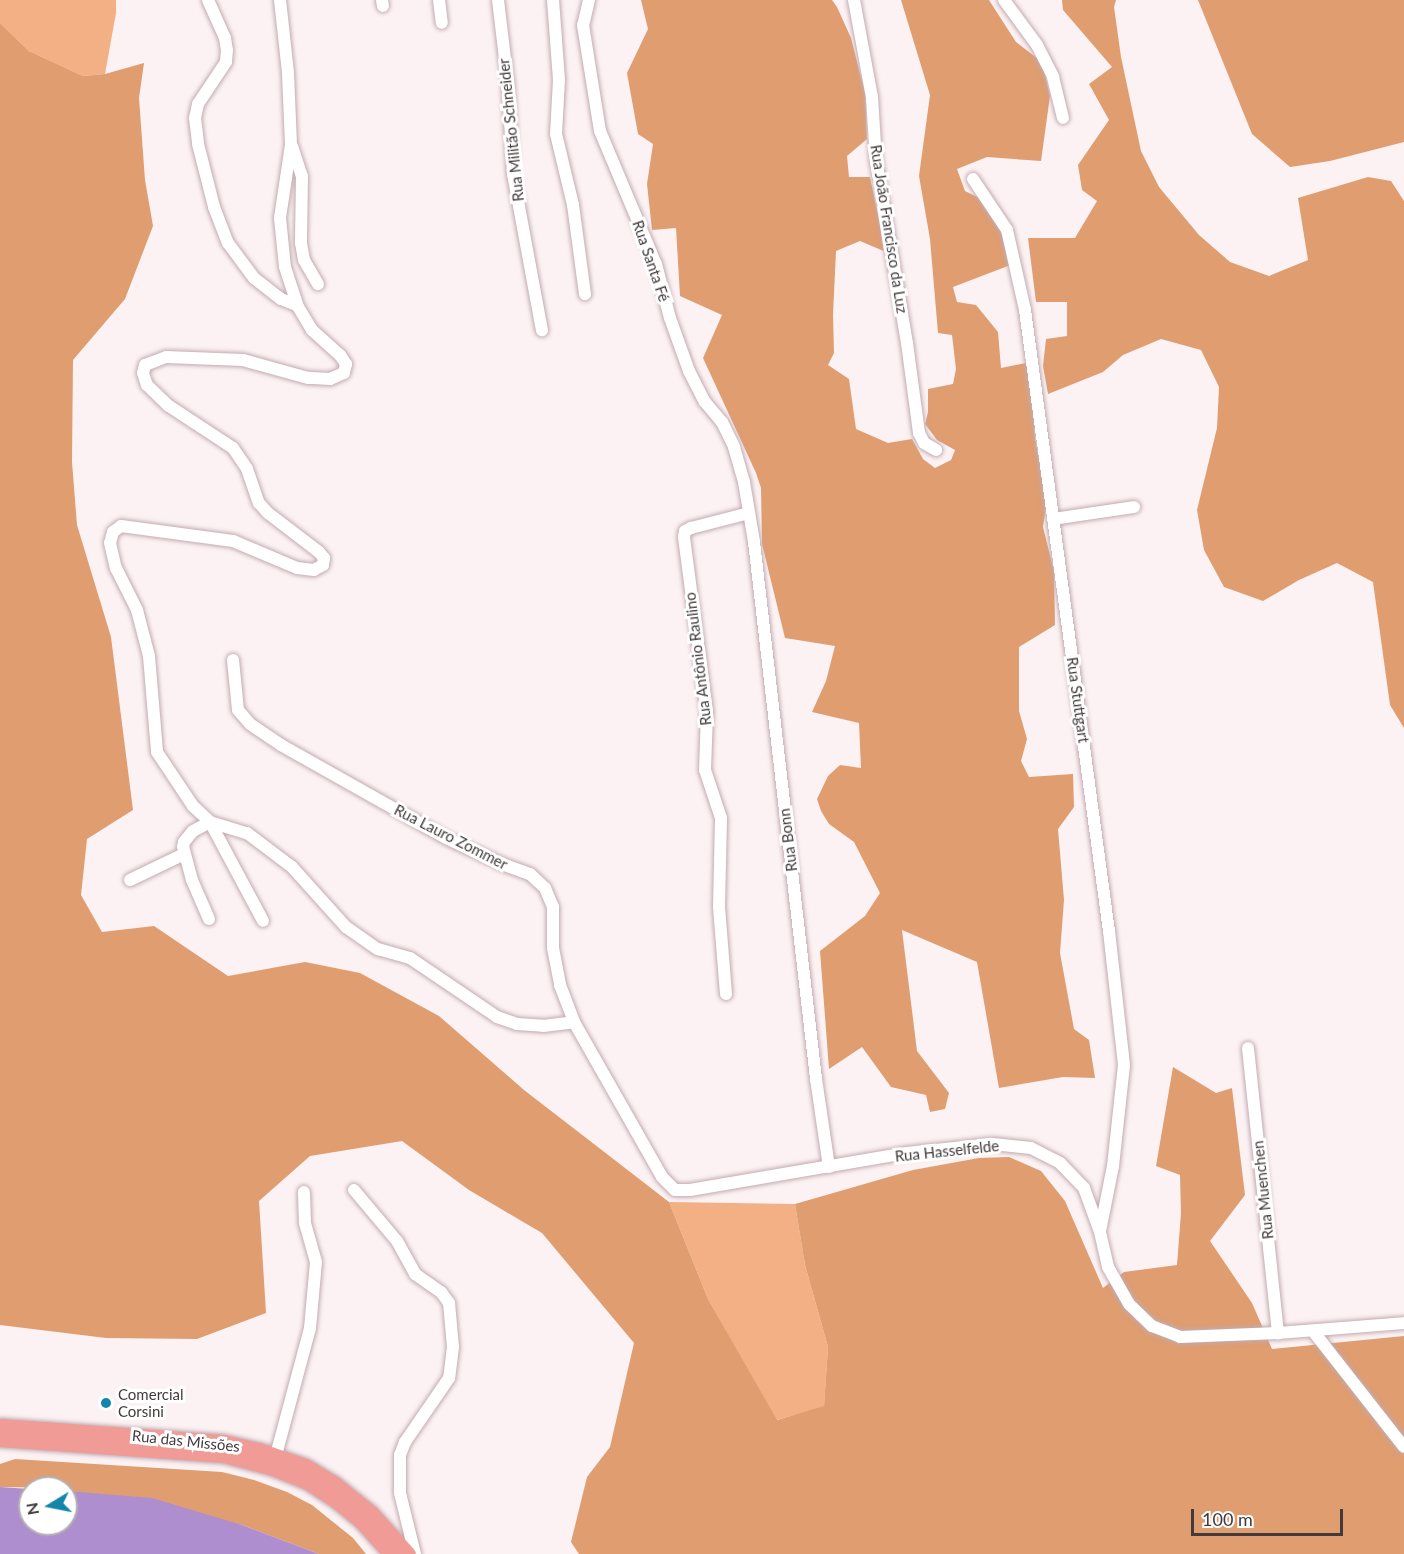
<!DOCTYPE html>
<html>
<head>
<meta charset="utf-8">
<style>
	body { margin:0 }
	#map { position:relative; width:1404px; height:1554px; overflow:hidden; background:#fcf2f4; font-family:Lato,sans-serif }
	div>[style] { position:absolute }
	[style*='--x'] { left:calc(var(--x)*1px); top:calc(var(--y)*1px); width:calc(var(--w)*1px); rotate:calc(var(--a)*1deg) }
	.green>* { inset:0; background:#f2b084 }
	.forest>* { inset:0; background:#df9d70 }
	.water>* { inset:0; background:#af8ecf }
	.roads { filter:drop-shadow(0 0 2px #c2abb0) drop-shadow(0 0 2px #c2abb0) }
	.minor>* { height:12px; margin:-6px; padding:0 6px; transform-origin:6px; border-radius:6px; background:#fff }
	.major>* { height:15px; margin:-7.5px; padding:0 7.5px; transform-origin:7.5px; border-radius:7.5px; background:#f09b95 }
	.dots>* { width:16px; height:16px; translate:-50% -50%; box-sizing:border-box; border:3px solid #fff; border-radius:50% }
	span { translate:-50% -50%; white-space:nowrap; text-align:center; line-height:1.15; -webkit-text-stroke:6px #fff; paint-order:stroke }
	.street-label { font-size:15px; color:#433a3c }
	.poi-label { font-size:15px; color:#433a3c }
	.left { translate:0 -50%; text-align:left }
	.north { position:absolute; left:18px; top:1476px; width:60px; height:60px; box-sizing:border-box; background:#fff; border:2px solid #b4b0b1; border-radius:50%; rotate:260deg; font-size:16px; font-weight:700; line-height:24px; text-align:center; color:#433a3c }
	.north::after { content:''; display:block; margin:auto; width:21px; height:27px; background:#1386ac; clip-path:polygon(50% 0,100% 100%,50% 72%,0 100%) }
	.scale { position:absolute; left:1191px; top:1509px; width:152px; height:27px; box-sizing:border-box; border:3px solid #433a3c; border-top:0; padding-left:8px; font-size:18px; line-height:21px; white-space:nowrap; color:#433a3c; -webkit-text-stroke:4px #fff; paint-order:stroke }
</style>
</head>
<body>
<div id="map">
	<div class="green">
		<i style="clip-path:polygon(0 0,116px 0,116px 13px,105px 74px,83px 76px,29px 51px,0 23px)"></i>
		<i style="clip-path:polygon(669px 1202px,795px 1204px,805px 1265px,828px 1347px,824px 1407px,776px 1420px,708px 1299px)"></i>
	</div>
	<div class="forest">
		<i style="clip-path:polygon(641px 0,832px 0,837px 7px,851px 38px,865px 93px,867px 139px,847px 156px,849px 177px,870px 177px,886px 252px,860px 241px,836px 251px,833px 315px,834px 353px,828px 365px,849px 379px,856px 429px,888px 443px,912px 439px,923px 459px,935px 468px,951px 460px,955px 450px,937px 440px,925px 424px,928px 412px,928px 389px,953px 384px,956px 369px,952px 335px,938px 333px,930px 239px,919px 176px,930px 95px,901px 0,989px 0,1016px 42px,1042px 62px,1050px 96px,1041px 161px,987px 157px,957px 169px,965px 191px,983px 200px,1004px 232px,1013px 264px,953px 287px,957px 302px,976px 305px,998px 332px,1001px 368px,1026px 363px,1032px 391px,1035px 439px,1047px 500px,1043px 527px,1054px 571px,1055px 625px,1019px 647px,1019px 711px,1027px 739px,1021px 761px,1029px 777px,1073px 774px,1074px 807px,1058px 829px,1064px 900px,1060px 953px,1074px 1029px,1089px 1040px,1095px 1078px,1063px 1077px,999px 1088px,977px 962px,902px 930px,917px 1051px,949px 1093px,945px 1109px,930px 1112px,926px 1095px,891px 1087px,862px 1047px,829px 1069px,820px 951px,865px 916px,880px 893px,854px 842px,829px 824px,821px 811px,817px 799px,828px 776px,840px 765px,861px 768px,859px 723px,812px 712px,826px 681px,835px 646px,785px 638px,762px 544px,761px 488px,756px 473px,703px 358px,722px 315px,680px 296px,676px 228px,652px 230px,647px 184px,653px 144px,638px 134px,627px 73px,648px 29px)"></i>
		<i style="clip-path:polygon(1062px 0,1116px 0,1114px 7px,1121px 57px,1141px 151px,1159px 187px,1199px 235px,1230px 262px,1269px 276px,1308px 260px,1298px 198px,1368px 177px,1391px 181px,1404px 201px,1404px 728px,1390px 705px,1373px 582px,1337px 563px,1299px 580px,1263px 601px,1224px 587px,1204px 550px,1197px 510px,1217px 428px,1219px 387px,1201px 350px,1161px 339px,1123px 355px,1103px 372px,1048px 394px,1043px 366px,1046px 339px,1067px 336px,1067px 302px,1036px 302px,1028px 238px,1075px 238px,1097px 201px,1082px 190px,1078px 165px,1109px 120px,1089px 84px,1112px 67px,1063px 10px)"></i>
		<i style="clip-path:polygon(1198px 0,1404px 0,1404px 142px,1330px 161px,1290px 167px,1252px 134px)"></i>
		<i style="clip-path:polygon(0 23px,29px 51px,83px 76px,105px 74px,144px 63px,139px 98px,145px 180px,153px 226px,125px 299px,73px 360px,72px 462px,77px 525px,111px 637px,133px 810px,87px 839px,81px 895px,102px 932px,154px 926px,228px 976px,305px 962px,360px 973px,439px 1016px,524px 1090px,669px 1202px,708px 1299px,777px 1420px,824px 1406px,828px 1347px,805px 1265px,795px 1204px,913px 1170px,979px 1158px,1009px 1157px,1041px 1171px,1065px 1201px,1103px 1288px,1124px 1272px,1177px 1265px,1181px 1213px,1180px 1175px,1156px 1166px,1173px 1067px,1216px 1093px,1232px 1088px,1245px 1195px,1210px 1241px,1252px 1303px,1272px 1349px,1404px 1336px,1404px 1554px,579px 1554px,571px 1542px,587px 1477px,610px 1447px,634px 1343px,542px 1233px,469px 1190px,402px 1141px,310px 1156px,259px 1201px,266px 1313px,197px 1339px,106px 1338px,0 1325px)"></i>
		<i style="clip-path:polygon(15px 1459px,222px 1472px,254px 1480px,287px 1492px,312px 1505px,353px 1538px,366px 1554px,319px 1554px,242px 1525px,66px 1491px,66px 1488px,0 1487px,0 1464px)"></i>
	</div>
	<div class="water">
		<i style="clip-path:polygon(0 1487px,30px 1489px,30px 1524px,66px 1524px,66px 1491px,152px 1498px,242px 1525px,319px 1554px,0 1554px)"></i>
	</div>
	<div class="roads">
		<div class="minor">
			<i style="--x:208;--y:0;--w:42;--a:65.9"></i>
			<i style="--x:225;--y:38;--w:12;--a:81"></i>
			<i style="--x:227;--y:50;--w:12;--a:95"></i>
			<i style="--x:226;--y:62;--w:50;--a:123.7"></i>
			<i style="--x:198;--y:104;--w:14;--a:102"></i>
			<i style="--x:195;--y:118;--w:26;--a:83"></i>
			<i style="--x:198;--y:144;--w:65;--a:75.7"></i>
			<i style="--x:214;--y:207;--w:39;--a:69"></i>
			<i style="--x:228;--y:243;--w:44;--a:53.4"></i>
			<i style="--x:254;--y:278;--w:34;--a:38"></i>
			<i style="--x:281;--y:299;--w:17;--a:21"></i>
			<i style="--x:280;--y:0;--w:73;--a:83.7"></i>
			<i style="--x:288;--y:73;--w:72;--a:87.6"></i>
			<i style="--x:291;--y:145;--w:74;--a:98.6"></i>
			<i style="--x:280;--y:218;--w:49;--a:84.2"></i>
			<i style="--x:285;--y:267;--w:40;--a:72"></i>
			<i style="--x:297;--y:305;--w:29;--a:59"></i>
			<i style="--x:312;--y:330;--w:38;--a:42"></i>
			<i style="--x:340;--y:355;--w:11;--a:56"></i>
			<i style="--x:346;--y:364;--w:9;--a:103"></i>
			<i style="--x:344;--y:373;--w:15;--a:157"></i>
			<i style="--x:330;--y:379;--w:22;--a:-177"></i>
			<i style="--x:308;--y:378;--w:67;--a:-164.5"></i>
			<i style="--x:243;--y:360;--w:77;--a:-177.8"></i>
			<i style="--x:166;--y:357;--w:22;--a:159"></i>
			<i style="--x:145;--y:365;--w:8;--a:104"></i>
			<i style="--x:143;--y:373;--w:13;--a:72"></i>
			<i style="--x:147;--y:385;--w:30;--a:44"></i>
			<i style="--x:169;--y:406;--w:77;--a:33.3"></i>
			<i style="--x:233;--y:448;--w:25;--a:56"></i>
			<i style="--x:247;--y:469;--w:36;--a:71"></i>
			<i style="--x:259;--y:503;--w:13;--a:48"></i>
			<i style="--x:268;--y:513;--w:64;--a:37.4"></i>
			<i style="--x:319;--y:552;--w:8;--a:50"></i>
			<i style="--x:324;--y:558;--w:7;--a:98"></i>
			<i style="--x:323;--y:565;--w:10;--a:151"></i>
			<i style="--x:314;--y:570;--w:17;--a:-173"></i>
			<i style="--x:297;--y:568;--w:69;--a:-157.1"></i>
			<i style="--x:233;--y:541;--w:113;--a:-172.4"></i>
			<i style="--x:121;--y:526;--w:10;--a:143"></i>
			<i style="--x:113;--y:532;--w:11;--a:105"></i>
			<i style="--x:110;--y:543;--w:26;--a:77"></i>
			<i style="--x:116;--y:568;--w:47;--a:63.4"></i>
			<i style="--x:137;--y:610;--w:48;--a:75.4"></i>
			<i style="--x:149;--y:656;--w:96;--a:85.2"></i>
			<i style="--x:157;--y:752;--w:65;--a:56.3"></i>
			<i style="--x:193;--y:806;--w:23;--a:43"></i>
			<i style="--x:210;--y:822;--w:39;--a:17"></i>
			<i style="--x:247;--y:833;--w:56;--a:37.1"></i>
			<i style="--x:292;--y:867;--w:81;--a:48"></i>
			<i style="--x:346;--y:927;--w:39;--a:35"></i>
			<i style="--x:378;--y:949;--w:33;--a:16"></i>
			<i style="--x:410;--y:958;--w:105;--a:34.1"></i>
			<i style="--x:497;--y:1017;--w:21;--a:19"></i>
			<i style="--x:517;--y:1024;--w:26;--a:4"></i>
			<i style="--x:543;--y:1026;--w:31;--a:-7"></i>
			<i style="--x:382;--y:0;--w:6;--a:81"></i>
			<i style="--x:439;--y:0;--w:23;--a:83"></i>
			<i style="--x:498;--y:0;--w:85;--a:83.2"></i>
			<i style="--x:508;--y:84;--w:90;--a:86.8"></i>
			<i style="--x:513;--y:174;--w:159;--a:79.5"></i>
			<i style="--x:553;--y:0;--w:80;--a:85.7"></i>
			<i style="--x:559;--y:80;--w:54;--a:93.2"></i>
			<i style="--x:556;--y:134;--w:73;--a:76.5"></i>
			<i style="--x:573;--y:205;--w:90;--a:82.3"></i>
			<i style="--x:589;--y:0;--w:26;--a:103"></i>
			<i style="--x:583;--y:25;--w:107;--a:80.9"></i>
			<i style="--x:600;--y:131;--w:144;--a:67.2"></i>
			<i style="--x:656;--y:264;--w:56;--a:75.5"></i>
			<i style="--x:670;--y:318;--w:56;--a:70.3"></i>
			<i style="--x:689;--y:371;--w:35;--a:63"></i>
			<i style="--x:705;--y:402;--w:26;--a:50"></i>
			<i style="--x:722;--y:422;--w:28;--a:64"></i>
			<i style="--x:734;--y:447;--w:36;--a:74"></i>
			<i style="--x:744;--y:482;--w:61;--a:80.5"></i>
			<i style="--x:754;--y:542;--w:541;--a:83.41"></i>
			<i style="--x:816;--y:1079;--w:89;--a:81.6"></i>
			<i style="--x:854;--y:0;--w:99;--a:79.5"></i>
			<i style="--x:872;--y:97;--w:63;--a:86.4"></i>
			<i style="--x:876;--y:160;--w:186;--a:80.4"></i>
			<i style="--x:907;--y:343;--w:91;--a:82.4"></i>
			<i style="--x:919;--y:433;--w:11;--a:63"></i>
			<i style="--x:924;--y:443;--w:14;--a:30"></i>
			<i style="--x:1004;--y:0;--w:56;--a:53.7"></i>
			<i style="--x:1037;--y:45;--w:36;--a:63"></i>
			<i style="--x:1053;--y:77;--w:42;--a:76.3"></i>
			<i style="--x:292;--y:146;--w:32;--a:72"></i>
			<i style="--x:302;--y:176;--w:67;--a:90.9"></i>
			<i style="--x:301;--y:243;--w:17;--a:80"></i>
			<i style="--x:304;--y:260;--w:28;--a:60"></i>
			<i style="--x:973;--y:179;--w:61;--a:56.3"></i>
			<i style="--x:1007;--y:230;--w:82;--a:77.3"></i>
			<i style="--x:1025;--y:310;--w:627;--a:82.3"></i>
			<i style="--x:1109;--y:931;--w:135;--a:83.6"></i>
			<i style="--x:1124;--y:1065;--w:102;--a:96.2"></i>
			<i style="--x:1113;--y:1166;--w:66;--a:101.3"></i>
			<i style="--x:1053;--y:519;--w:82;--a:-8.4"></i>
			<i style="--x:233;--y:660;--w:50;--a:84.3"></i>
			<i style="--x:238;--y:710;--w:18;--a:49"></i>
			<i style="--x:250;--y:724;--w:37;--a:34"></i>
			<i style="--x:281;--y:745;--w:189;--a:29.4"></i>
			<i style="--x:446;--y:838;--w:62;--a:24.9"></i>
			<i style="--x:502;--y:864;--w:30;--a:20"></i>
			<i style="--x:530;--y:874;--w:21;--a:43"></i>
			<i style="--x:545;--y:888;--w:21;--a:67"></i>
			<i style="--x:553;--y:907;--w:41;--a:90"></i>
			<i style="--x:553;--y:948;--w:38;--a:79"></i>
			<i style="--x:560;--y:985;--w:40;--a:69"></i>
			<i style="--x:574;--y:1022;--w:178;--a:60.4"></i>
			<i style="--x:662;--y:1177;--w:18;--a:45"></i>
			<i style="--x:675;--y:1190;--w:15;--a:0"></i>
			<i style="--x:690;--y:1190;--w:220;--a:-9.7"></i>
			<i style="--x:907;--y:1153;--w:86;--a:-6"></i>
			<i style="--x:993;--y:1144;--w:38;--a:6"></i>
			<i style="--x:1031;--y:1148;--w:33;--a:27"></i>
			<i style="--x:1060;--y:1163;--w:35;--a:46"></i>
			<i style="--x:1084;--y:1188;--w:47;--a:70"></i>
			<i style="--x:1100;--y:1232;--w:36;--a:77"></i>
			<i style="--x:1108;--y:1267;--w:43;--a:60.4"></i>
			<i style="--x:1129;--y:1304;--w:32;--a:44"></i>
			<i style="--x:1152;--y:1326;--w:30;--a:21"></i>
			<i style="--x:1180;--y:1337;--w:98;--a:-2.3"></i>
			<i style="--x:1278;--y:1333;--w:126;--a:-4.5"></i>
			<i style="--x:210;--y:822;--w:112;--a:61.8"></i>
			<i style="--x:130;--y:880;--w:60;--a:-25.7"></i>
			<i style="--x:209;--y:919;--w:43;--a:-113.6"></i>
			<i style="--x:192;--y:880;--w:34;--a:-105"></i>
			<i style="--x:183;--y:847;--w:5;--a:-79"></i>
			<i style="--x:184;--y:842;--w:14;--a:-51"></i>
			<i style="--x:193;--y:831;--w:19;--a:-28"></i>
			<i style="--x:726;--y:994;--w:87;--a:-94.6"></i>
			<i style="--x:719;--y:907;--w:89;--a:-88.7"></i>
			<i style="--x:721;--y:818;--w:51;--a:-108.4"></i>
			<i style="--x:705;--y:770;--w:58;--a:-88"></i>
			<i style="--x:707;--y:712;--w:177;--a:-97.5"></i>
			<i style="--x:684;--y:537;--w:6;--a:-81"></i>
			<i style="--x:685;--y:531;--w:7;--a:-27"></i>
			<i style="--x:691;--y:528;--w:60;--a:-14.5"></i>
			<i style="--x:1248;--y:1048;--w:287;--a:84"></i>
			<i style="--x:354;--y:1190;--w:67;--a:49.9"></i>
			<i style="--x:397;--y:1241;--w:38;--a:61"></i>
			<i style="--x:415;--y:1274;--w:32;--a:35"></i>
			<i style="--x:441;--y:1292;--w:14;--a:54"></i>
			<i style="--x:449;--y:1303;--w:44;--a:84.8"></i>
			<i style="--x:453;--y:1347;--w:31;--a:97"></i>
			<i style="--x:449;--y:1378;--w:78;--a:124.5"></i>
			<i style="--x:405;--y:1442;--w:14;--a:111"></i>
			<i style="--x:400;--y:1455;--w:38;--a:90"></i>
			<i style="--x:400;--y:1493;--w:63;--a:76.2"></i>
			<i style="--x:1313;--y:1331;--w:147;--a:51.9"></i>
			<i style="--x:276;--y:1455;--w:131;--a:-75"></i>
			<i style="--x:310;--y:1328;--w:66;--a:-84.8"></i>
			<i style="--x:316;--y:1262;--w:41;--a:-105.8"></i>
			<i style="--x:305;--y:1223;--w:31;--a:-92"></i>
		</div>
		<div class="major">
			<i style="--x:0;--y:1426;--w:224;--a:4.1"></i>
			<i style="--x:223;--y:1442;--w:37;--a:13"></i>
			<i style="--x:259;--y:1450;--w:49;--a:19.2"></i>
			<i style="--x:305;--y:1466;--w:35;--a:31"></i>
			<i style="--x:335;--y:1484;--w:46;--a:38.9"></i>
			<i style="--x:371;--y:1513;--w:55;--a:47.9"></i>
			<i style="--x:0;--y:1439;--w:225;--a:4.1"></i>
			<i style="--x:224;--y:1455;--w:51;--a:14.9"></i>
			<i style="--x:273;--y:1468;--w:35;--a:22"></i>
			<i style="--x:306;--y:1481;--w:33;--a:33"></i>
			<i style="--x:334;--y:1499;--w:36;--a:39"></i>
			<i style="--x:362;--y:1522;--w:43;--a:47.8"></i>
		</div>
	</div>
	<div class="dots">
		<i style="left:106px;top:1403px;background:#1386ac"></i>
	</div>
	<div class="street-label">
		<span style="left:511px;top:130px;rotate:-96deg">Rua Militão Schneider</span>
		<span style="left:889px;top:229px;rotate:81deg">Rua João Francisco da Luz</span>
		<span style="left:651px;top:261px;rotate:71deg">Rua Santa Fé</span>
		<span style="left:698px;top:659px;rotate:-97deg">Rua Antônio Raulino</span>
		<span style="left:1078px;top:700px;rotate:82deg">Rua Stuttgart</span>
		<span style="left:451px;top:837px;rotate:27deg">Rua Lauro Zommer</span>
		<span style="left:788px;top:840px;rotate:-97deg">Rua Bonn</span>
		<span style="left:947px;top:1151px;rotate:-6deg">Rua Hasselfelde</span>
		<span style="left:1263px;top:1190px;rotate:-96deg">Rua Muenchen</span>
		<span style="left:186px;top:1441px;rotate:6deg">Rua das Missões</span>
	</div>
	<div class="poi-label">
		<span class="left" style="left:118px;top:1403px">Comercial<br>Corsini</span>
	</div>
	<div class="north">N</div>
	<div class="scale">100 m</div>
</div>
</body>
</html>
